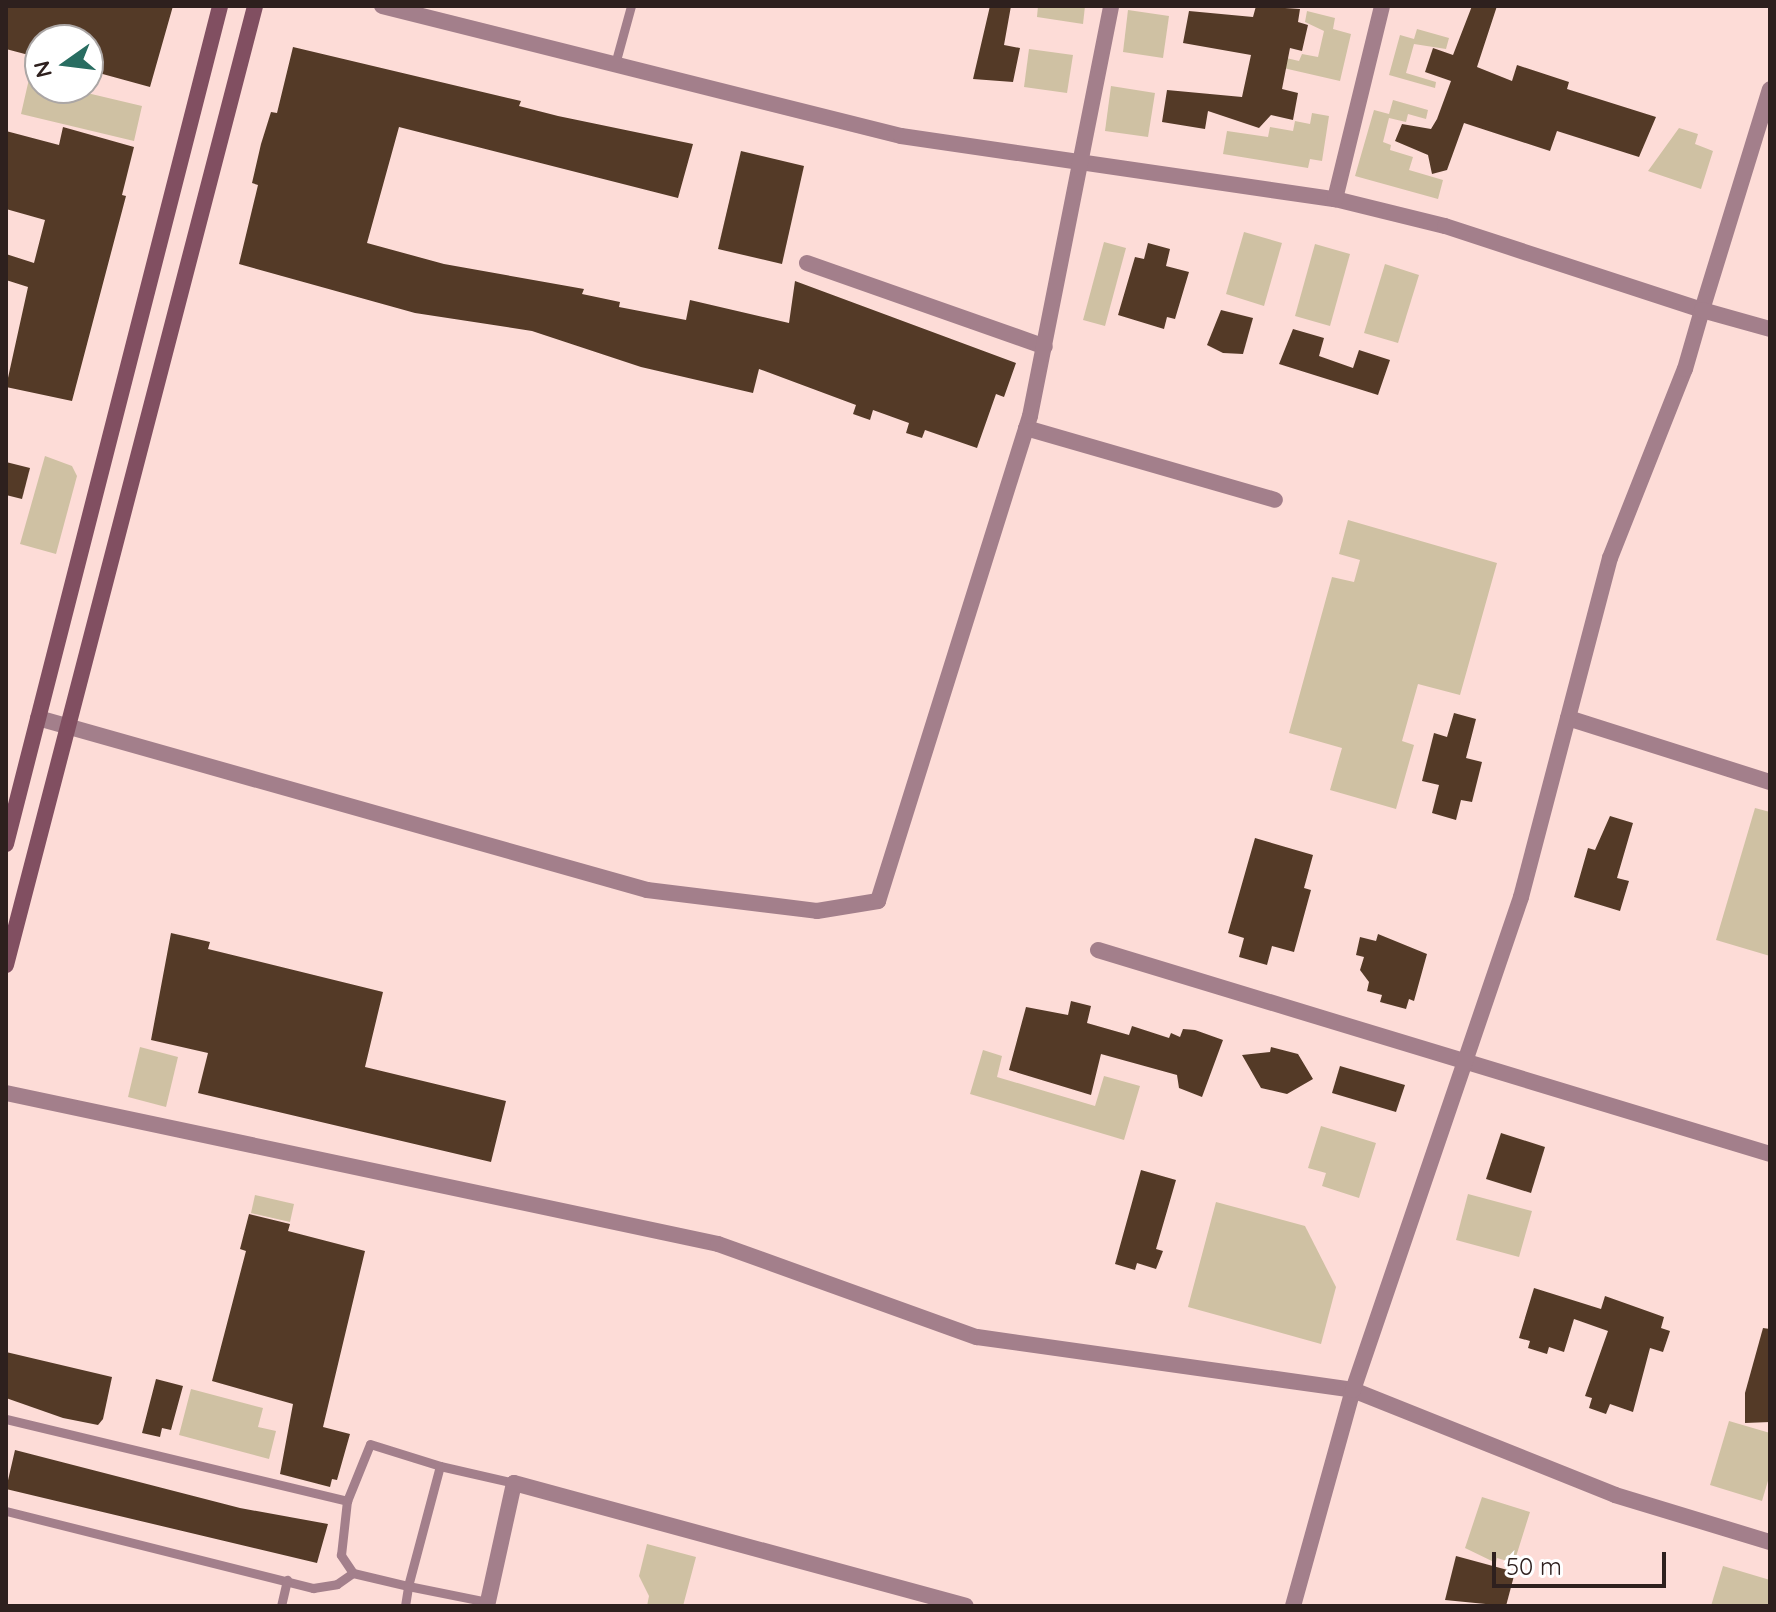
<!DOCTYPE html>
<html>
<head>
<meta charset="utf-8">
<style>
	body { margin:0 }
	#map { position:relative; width:1776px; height:1612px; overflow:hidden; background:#fddcd7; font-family:Quicksand,sans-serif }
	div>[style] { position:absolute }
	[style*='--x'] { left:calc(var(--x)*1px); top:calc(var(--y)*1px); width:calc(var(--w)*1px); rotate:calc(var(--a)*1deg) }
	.green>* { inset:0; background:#cfc1a3 }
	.building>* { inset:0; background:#543a27 }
	.lane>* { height:9px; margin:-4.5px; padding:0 4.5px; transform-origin:4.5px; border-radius:4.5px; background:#a37f8b }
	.street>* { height:16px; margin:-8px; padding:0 8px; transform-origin:8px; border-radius:8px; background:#a37f8b }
	.secondary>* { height:16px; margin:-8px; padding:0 8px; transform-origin:8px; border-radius:8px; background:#814f61 }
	span { translate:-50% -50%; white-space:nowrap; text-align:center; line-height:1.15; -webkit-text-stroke:8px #fff; paint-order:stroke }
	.frame { position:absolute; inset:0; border:8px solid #2e201e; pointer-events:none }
	.north { position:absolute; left:24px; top:24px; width:80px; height:80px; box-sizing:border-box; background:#fff; border:2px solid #aba6a5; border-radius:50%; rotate:256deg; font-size:22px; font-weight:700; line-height:32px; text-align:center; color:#2e201e }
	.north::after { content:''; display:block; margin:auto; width:28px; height:36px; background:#286d61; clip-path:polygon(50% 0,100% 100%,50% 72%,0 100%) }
	.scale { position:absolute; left:1492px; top:1552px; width:174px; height:36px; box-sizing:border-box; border:4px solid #2e201e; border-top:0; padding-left:10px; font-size:24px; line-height:28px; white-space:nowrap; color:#2e201e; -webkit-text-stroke:6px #fff; paint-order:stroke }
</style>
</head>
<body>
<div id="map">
	<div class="green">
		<i style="clip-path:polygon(1038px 6px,1085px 6px,1083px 24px,1037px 17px)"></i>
		<i style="clip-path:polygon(1128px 10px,1169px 16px,1163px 58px,1123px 52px)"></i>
		<i style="clip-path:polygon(1307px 11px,1335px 18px,1333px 29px,1351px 34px,1340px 81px,1279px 67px,1282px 57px,1299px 61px,1302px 54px,1318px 57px,1324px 31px,1305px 22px)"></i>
		<i style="clip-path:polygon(1417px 29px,1449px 38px,1446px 49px,1414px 44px,1406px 73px,1436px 82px,1435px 88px,1389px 75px,1400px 35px,1414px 39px)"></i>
		<i style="clip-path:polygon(1029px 49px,1073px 55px,1067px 93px,1024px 87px)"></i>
		<i style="clip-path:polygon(29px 79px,40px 82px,40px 88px,66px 88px,142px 106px,134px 141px,21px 114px)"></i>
		<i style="clip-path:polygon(1111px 86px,1155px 93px,1148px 137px,1105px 131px)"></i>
		<i style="clip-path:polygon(1393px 100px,1428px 110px,1426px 119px,1408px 114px,1406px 122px,1389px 118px,1383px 142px,1391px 145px,1390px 150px,1413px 157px,1409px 170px,1443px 180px,1438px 199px,1355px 176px,1374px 110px,1389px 114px)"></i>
		<i style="clip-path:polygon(1312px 113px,1329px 116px,1322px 161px,1310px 159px,1308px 168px,1223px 154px,1227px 131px,1268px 137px,1270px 127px,1293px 131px,1295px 121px,1310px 124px)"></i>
		<i style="clip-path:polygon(1679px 128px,1698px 134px,1695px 144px,1713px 151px,1701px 189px,1648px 171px)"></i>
		<i style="clip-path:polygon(1244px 232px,1282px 243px,1264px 306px,1226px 294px)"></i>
		<i style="clip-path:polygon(1104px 242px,1126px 248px,1105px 326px,1083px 320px)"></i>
		<i style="clip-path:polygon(1315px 244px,1350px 254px,1330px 326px,1295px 316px)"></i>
		<i style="clip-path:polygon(1385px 264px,1419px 275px,1398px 343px,1364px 333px)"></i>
		<i style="clip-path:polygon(45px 456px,72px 466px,77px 476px,56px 554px,20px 544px)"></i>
		<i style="clip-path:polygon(1348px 520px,1497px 563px,1460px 695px,1418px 684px,1402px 741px,1414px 745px,1396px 809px,1330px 790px,1342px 748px,1289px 733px,1332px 577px,1354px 582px,1360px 560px,1339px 554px)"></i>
		<i style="clip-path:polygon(1755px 808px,1770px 812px,1770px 956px,1716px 940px)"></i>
		<i style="clip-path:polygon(140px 1047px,178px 1057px,166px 1107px,128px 1097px)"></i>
		<i style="clip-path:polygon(983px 1050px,1002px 1056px,997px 1077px,1095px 1106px,1104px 1076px,1140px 1086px,1124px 1140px,970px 1094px)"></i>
		<i style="clip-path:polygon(1321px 1126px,1376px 1143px,1359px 1198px,1322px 1186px,1326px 1173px,1308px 1168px)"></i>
		<i style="clip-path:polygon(1468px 1194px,1532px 1211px,1519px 1257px,1456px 1240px)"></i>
		<i style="clip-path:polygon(255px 1195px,294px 1204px,290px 1222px,251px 1213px)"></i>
		<i style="clip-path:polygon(1216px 1202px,1305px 1226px,1336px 1287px,1321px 1344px,1188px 1307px)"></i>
		<i style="clip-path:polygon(191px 1389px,263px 1408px,258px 1427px,276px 1431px,269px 1459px,179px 1435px)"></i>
		<i style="clip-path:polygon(1729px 1421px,1770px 1433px,1770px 1474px,1762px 1501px,1710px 1485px)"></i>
		<i style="clip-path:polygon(1482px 1497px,1530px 1512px,1514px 1563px,1497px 1558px,1496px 1563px,1465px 1548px)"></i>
		<i style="clip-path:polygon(647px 1544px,696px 1557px,683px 1606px,647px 1606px,649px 1596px,639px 1576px)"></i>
		<i style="clip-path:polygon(1723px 1566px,1770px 1580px,1770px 1606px,1711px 1606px)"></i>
	</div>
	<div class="building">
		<i style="clip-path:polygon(6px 6px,173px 6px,150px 87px,88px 70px,88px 40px,40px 40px,40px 58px,6px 49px)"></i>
		<i style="clip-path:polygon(990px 6px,1011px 6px,1004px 45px,1020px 48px,1013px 82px,973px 79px)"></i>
		<i style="clip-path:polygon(1256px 6px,1300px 9px,1298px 22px,1308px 25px,1302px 51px,1290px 48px,1282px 89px,1298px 93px,1293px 120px,1271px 115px,1259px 128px,1208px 111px,1205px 129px,1162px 122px,1167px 90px,1242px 97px,1251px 55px,1183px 43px,1189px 11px,1253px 17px)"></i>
		<i style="clip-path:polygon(1472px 6px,1497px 6px,1477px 67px,1512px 81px,1517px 65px,1569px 82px,1567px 89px,1656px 117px,1639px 157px,1557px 131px,1550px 151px,1464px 123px,1447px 170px,1432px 174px,1428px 155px,1395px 141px,1402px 124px,1431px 129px,1437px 119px,1451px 81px,1425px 72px,1433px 48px,1453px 55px)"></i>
		<i style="clip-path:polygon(293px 47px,521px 101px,519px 106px,558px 116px,693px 144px,678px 198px,399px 127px,367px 243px,444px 264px,584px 289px,582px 294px,620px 302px,619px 307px,686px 320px,690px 300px,789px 323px,795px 281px,1016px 363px,1004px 397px,996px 394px,977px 448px,925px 430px,922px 438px,906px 433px,909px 423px,873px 410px,870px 420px,853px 414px,856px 405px,759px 369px,753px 393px,641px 367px,532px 331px,415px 313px,239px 264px,258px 185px,252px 183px,261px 144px,271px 112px,277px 113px)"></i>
		<i style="clip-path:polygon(63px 127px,134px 147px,122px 195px,126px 196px,72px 401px,6px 387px,28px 287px,6px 280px,6px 254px,34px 263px,45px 220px,6px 209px,6px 131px,59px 145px)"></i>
		<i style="clip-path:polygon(741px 151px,804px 166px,782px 264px,718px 249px)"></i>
		<i style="clip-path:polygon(1148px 243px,1170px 249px,1166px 266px,1189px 272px,1175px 319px,1167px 317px,1164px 329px,1118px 315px,1135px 257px,1144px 259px)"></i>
		<i style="clip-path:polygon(1221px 310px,1253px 318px,1243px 354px,1223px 353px,1207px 345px)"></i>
		<i style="clip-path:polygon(1293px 329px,1324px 338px,1319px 356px,1353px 368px,1359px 350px,1390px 360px,1378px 395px,1279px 364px)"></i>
		<i style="clip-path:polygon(6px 462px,30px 468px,22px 499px,6px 495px)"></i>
		<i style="clip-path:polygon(1454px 713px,1476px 719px,1466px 758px,1482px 762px,1472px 802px,1461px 800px,1456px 820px,1432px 813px,1439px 785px,1422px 781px,1434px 733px,1447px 737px)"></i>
		<i style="clip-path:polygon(1610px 816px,1633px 823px,1617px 878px,1629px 881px,1620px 911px,1574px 897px,1588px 848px,1595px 850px)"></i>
		<i style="clip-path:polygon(1255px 838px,1313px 855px,1304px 888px,1311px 890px,1294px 952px,1272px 946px,1267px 965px,1239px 957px,1244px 938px,1228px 933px)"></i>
		<i style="clip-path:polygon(171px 933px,210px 942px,208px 949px,383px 992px,365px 1067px,506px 1101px,491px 1162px,198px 1093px,208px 1053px,151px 1040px)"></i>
		<i style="clip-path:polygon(1378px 934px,1427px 954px,1414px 1001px,1409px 999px,1406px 1009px,1380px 1002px,1382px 995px,1367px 991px,1369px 982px,1360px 970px,1364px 957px,1356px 955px,1360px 937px,1376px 941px)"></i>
		<i style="clip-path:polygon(1071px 1001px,1091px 1006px,1087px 1023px,1129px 1035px,1132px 1026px,1169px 1038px,1171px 1033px,1180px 1037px,1183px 1029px,1195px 1030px,1223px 1040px,1202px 1097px,1179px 1088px,1177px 1075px,1101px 1054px,1091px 1095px,1009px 1070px,1026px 1007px,1068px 1015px)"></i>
		<i style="clip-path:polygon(1271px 1047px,1298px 1054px,1313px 1079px,1287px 1094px,1261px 1088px,1242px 1055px,1270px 1052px)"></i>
		<i style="clip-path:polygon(1340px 1066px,1405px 1085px,1396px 1112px,1332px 1093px)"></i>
		<i style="clip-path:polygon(1501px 1133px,1545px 1147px,1531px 1193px,1486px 1179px)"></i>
		<i style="clip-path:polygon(1141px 1170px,1176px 1180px,1156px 1249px,1163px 1251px,1156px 1269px,1137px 1263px,1135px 1270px,1115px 1264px)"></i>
		<i style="clip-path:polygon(249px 1214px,290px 1224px,288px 1231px,365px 1251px,323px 1427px,350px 1434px,337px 1480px,332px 1479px,330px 1487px,280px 1474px,293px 1404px,212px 1381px,246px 1251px,240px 1249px)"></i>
		<i style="clip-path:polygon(1534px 1288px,1601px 1309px,1605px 1296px,1664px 1317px,1661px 1328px,1670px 1331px,1663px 1352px,1650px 1348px,1633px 1412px,1610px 1404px,1606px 1414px,1589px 1408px,1592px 1398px,1585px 1396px,1608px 1331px,1574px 1319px,1564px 1352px,1549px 1347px,1547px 1354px,1528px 1348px,1530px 1341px,1519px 1338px)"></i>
		<i style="clip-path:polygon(1763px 1328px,1770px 1329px,1770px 1422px,1745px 1423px,1745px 1393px)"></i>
		<i style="clip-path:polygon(6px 1352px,112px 1377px,103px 1419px,98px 1425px,63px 1418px,6px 1398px)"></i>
		<i style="clip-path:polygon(156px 1379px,183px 1386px,171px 1430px,162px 1428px,160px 1437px,142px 1433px)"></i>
		<i style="clip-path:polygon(15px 1450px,240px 1508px,328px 1524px,317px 1563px,6px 1489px)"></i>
		<i style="clip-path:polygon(1456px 1556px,1515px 1572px,1506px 1606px,1445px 1600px)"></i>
	</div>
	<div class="lane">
		<i style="--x:615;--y:64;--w:60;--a:-74.6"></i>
		<i style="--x:6;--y:1419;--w:351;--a:13.5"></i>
		<i style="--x:6;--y:1511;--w:317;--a:14.1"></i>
		<i style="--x:313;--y:1588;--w:24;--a:-9"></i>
		<i style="--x:337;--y:1584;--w:19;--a:-35"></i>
		<i style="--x:353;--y:1573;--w:57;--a:13.3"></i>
		<i style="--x:408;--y:1586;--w:124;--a:-75.1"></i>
		<i style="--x:440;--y:1466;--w:76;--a:12.9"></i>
		<i style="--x:353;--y:1573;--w:22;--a:-124"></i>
		<i style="--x:341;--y:1555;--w:54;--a:-83.7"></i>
		<i style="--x:347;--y:1501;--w:61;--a:-68"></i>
		<i style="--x:370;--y:1444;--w:73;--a:17.4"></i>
		<i style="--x:281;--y:1606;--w:27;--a:-77"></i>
		<i style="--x:405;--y:1606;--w:20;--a:-81"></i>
		<i style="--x:408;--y:1586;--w:82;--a:11.3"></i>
	</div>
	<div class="street">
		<i style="--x:382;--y:6;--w:535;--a:14.06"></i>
		<i style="--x:901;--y:136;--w:439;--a:8.3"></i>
		<i style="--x:1335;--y:199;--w:113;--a:13.8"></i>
		<i style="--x:1445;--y:226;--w:270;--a:18.1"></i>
		<i style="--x:1702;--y:310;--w:231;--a:-72.9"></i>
		<i style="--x:1335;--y:199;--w:199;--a:-76.3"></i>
		<i style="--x:807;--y:263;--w:252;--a:19.4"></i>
		<i style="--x:1026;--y:428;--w:259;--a:16.1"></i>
		<i style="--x:38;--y:718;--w:633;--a:15.77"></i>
		<i style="--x:647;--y:890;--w:171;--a:7"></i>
		<i style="--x:817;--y:911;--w:62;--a:-9.3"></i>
		<i style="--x:878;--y:901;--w:508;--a:-72.6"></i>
		<i style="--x:1030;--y:416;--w:418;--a:-78.8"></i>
		<i style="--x:1568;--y:718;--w:212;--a:17.6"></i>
		<i style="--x:1098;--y:950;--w:702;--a:16.89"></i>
		<i style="--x:6;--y:1093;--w:728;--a:11.97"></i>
		<i style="--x:718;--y:1244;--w:275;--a:19.8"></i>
		<i style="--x:977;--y:1337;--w:380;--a:8"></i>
		<i style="--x:1353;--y:1390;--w:282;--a:21.8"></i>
		<i style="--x:1615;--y:1495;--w:162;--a:16.9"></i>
		<i style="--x:487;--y:1606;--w:126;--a:-77.6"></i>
		<i style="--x:514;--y:1483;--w:468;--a:15.2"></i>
		<i style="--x:1293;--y:1606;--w:224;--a:-74.5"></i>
		<i style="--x:1353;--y:1390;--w:521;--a:-71.18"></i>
		<i style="--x:1521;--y:897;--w:350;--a:-75.3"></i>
		<i style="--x:1610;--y:558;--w:203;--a:-68.4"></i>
		<i style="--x:1685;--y:369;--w:61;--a:-73.9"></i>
		<i style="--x:1702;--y:310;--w:71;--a:15.6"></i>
	</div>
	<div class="secondary">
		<i style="--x:6;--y:844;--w:865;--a:-75.67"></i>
		<i style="--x:6;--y:965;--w:991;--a:-75.44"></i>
	</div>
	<div class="frame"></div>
	<div class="north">N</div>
	<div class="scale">50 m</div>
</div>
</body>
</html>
